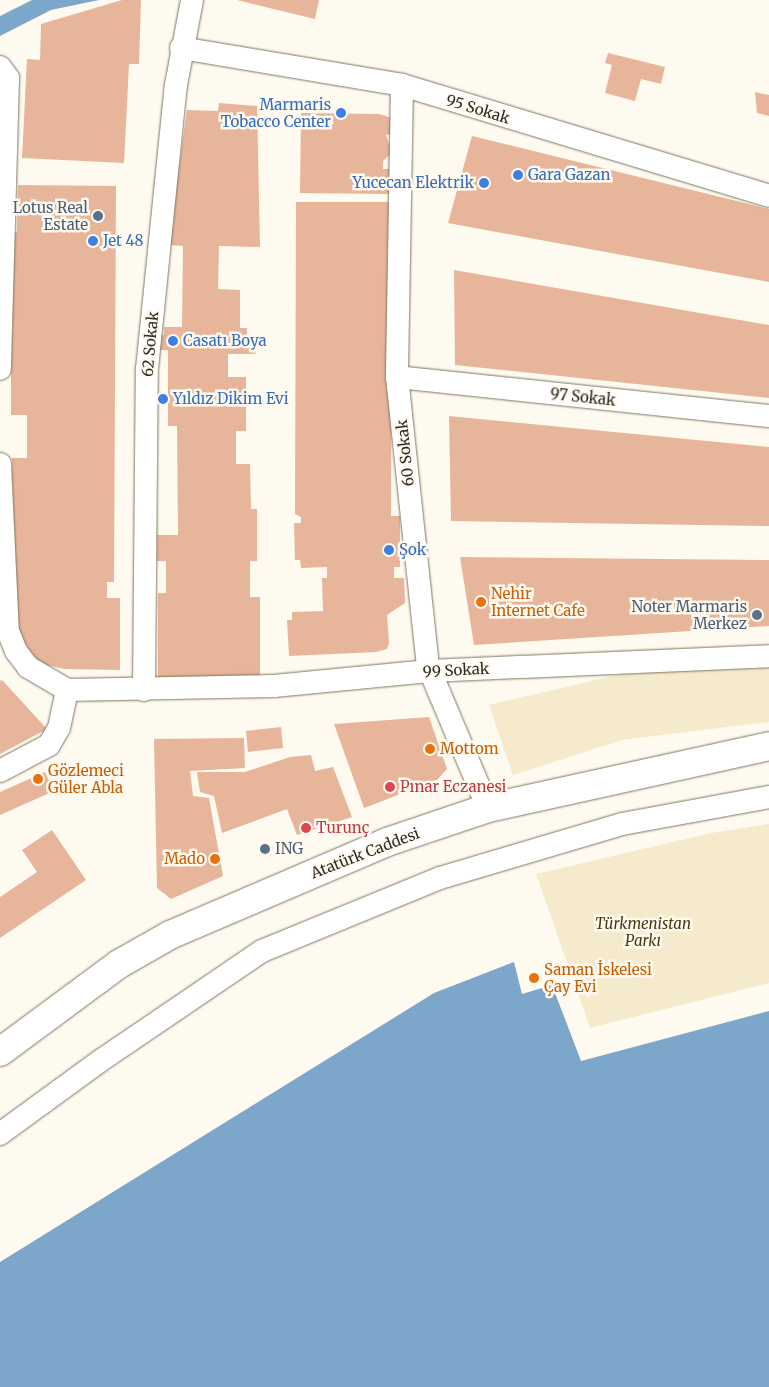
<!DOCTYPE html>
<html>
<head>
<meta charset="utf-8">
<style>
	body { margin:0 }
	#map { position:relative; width:769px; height:1387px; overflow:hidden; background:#fefaf0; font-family:Merriweather,serif }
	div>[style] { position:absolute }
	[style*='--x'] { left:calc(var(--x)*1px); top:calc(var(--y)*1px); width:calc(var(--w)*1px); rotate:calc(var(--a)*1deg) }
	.green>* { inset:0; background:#f5eacc }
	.water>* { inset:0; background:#7da6cb }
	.building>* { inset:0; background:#e7b59a }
	.roads { filter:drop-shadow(0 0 1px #7e7660) drop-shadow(0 0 1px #7e7660) }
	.street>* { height:22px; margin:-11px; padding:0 11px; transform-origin:11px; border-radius:11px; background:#fff }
	.secondary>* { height:28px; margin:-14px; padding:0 14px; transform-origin:14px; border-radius:14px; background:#fff }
	.dots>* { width:14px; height:14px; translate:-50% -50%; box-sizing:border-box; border:2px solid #fefaf0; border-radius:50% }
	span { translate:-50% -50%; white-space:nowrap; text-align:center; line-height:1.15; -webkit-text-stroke:5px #fefaf0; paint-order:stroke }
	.shop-label { font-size:15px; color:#366cbe }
	.right { translate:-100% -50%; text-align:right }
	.left { translate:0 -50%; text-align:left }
	.street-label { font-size:15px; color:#2f2c23 }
	.service-label { font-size:15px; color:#4e5e75 }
	.food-label { font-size:15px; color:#c56008 }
	.health-label { font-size:15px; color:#be3a42 }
	.park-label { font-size:15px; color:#463911; font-style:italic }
</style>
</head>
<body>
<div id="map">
	<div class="green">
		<i style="clip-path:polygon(769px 665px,769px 722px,622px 740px,513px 775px,489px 705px,634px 671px)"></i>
		<i style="clip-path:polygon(769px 824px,769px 983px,590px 1028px,536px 874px,711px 833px)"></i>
	</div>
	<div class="water">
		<i style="clip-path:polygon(32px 0,99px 0,51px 10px,0 36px,0 16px)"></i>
		<i style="clip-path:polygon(514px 962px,522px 994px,552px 985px,581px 1061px,769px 1011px,769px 1387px,0 1387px,0 1262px,434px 993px)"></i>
	</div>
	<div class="building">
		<i style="clip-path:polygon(122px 0,141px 0,139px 64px,129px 64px,124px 163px,22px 158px,27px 59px,40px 60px,41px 24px)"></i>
		<i style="clip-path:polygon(237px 0,319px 0,315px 19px)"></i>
		<i style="clip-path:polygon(608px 53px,665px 67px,661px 84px,641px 79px,635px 101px,605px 93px,612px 65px,605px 63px)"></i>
		<i style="clip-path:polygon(755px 92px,769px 95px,769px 116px,757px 113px)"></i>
		<i style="clip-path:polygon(219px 103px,257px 106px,260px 247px,219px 246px,218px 289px,240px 290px,240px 328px,247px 328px,247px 341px,256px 341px,256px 354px,228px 354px,228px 377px,246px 377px,246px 431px,236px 431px,236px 464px,250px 464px,251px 509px,257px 509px,257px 561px,250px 561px,250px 597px,260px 597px,260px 680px,158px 680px,158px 593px,166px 593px,166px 561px,157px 561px,157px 535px,178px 535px,177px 426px,168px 426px,168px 350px,156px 350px,156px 335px,164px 335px,164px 327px,182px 327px,183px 246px,168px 245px,187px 110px,218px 111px)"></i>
		<i style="clip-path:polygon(301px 113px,379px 114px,392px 118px,394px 133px,386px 135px,392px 153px,383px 161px,383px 169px,391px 169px,391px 194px,300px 193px)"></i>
		<i style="clip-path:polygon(472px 136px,769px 209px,769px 282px,448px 223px)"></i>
		<i style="clip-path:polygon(18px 185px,116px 186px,114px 582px,107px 582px,107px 598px,120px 598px,120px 670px,64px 669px,38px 663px,19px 642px,12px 624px,12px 458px,27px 458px,27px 415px,11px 415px,11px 232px,17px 232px)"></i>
		<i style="clip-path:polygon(296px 202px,392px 202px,391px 516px,400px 516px,400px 567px,394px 567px,394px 578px,404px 578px,405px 603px,387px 615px,389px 643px,387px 649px,376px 652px,289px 656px,287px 620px,292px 620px,292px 612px,323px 611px,322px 578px,327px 578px,327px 567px,301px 568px,300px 560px,295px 560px,294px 523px,301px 523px,301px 517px,295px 514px)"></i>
		<i style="clip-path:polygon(454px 270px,769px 325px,769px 398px,455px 365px)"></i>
		<i style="clip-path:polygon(449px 416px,769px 447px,769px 526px,451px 521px)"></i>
		<i style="clip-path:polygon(460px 557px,769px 560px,769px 626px,474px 645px)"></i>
		<i style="clip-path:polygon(2px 680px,47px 729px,0 754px,0 681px)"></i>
		<i style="clip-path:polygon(429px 717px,447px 769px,437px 780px,364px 808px,334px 724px)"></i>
		<i style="clip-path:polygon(281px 727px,283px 748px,248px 752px,246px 731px)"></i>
		<i style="clip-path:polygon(244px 738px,245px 768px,190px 771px,193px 796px,209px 798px,223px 876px,171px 899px,157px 888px,154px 739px)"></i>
		<i style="clip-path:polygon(311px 755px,315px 771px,333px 767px,352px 817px,297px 835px,287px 809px,222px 833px,214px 796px,200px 792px,197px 772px,245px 772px,290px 757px)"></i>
		<i style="clip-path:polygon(45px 772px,54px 791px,0 815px,0 792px)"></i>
		<i style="clip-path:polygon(52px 830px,86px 880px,0 938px,0 897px,37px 872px,22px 850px)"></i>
	</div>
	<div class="roads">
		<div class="street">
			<i style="--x:181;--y:48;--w:224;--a:9.5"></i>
			<i style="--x:402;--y:85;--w:383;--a:16.8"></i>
			<i style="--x:0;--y:67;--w:14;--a:54"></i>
			<i style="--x:8;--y:78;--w:291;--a:91.6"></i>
			<i style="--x:402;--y:85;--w:292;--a:91"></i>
			<i style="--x:397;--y:377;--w:291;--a:83.9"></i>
			<i style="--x:428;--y:666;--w:154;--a:67.1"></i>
			<i style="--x:397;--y:377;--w:374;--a:6"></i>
			<i style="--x:0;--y:464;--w:167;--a:87.3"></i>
			<i style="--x:8;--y:631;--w:22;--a:68"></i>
			<i style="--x:16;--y:651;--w:20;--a:53"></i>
			<i style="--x:28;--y:667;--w:45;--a:30.5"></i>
			<i style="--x:67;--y:690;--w:207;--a:-1.1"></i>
			<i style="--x:274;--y:686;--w:156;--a:-5.5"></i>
			<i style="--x:429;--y:671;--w:340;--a:-2.5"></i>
			<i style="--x:144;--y:690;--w:321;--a:-89.5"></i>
			<i style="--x:147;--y:369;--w:285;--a:-84.2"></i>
			<i style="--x:176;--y:85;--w:86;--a:-79.3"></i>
			<i style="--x:0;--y:771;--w:55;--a:-28"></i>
			<i style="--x:49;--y:745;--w:20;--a:-60"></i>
			<i style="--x:59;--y:728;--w:39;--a:-78"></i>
			<i style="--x:0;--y:1134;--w:124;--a:-36.1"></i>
			<i style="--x:100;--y:1061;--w:196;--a:-34.2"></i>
			<i style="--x:262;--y:951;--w:192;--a:-22.3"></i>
			<i style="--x:440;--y:878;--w:190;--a:-16.5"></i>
			<i style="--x:622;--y:824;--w:149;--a:-10.4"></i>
		</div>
		<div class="secondary">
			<i style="--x:0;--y:1052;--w:148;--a:-36.5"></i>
			<i style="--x:119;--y:964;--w:59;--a:-29.6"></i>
			<i style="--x:170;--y:935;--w:236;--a:-23.2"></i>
			<i style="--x:387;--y:842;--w:107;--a:-18.6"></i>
			<i style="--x:488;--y:808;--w:288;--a:-12.4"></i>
		</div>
	</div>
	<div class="dots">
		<i style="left:341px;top:113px;background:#3f7fe0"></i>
		<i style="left:518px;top:175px;background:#3f7fe0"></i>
		<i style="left:484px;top:183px;background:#3f7fe0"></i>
		<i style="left:98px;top:216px;background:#5c6f8a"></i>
		<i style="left:93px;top:241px;background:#3f7fe0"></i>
		<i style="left:173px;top:341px;background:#3f7fe0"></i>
		<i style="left:163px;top:399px;background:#3f7fe0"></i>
		<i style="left:389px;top:550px;background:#3f7fe0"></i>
		<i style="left:481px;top:602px;background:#e8710a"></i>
		<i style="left:757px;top:615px;background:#5c6f8a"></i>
		<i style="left:430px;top:749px;background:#e8710a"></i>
		<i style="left:38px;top:779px;background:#e8710a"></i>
		<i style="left:390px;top:787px;background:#e0444e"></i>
		<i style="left:306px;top:828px;background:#e0444e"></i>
		<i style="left:265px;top:849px;background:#5c6f8a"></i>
		<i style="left:215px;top:859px;background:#e8710a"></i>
		<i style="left:534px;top:978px;background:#e8710a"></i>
	</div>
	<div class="shop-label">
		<span class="right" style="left:331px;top:113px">Marmaris<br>Tobacco Center</span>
		<span class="left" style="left:528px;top:175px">Gara Gazan</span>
		<span class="right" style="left:474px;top:183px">Yucecan Elektrik</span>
		<span class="left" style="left:103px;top:241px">Jet 48</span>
		<span class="left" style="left:183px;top:341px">Casatı Boya</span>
		<span class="left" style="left:173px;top:399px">Yıldız Dikim Evi</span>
		<span class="left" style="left:399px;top:550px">Şok</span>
	</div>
	<div class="street-label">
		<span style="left:478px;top:109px;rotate:17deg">95 Sokak</span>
		<span style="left:150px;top:344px;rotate:-85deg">62 Sokak</span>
		<span style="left:583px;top:397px;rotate:6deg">97 Sokak</span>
		<span style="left:405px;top:453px;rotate:-96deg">60 Sokak</span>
		<span style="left:456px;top:670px;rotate:-3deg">99 Sokak</span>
		<span style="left:365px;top:853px;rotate:-21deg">Atatürk Caddesi</span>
	</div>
	<div class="service-label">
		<span class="right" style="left:88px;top:216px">Lotus Real<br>Estate</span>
		<span class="right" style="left:747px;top:615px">Noter Marmaris<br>Merkez</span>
		<span class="left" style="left:275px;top:849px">ING</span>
	</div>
	<div class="food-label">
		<span class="left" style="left:491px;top:602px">Nehir<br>Internet Cafe</span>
		<span class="left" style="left:440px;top:749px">Mottom</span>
		<span class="left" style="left:48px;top:779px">Gözlemeci<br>Güler Abla</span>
		<span class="right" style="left:205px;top:859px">Mado</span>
		<span class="left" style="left:544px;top:978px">Saman İskelesi<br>Çay Evi</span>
	</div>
	<div class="health-label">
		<span class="left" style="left:400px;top:787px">Pınar Eczanesi</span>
		<span class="left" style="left:316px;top:828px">Turunç</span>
	</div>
	<div class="park-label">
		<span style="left:643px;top:932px">Türkmenistan<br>Parkı</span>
	</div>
</div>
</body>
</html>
